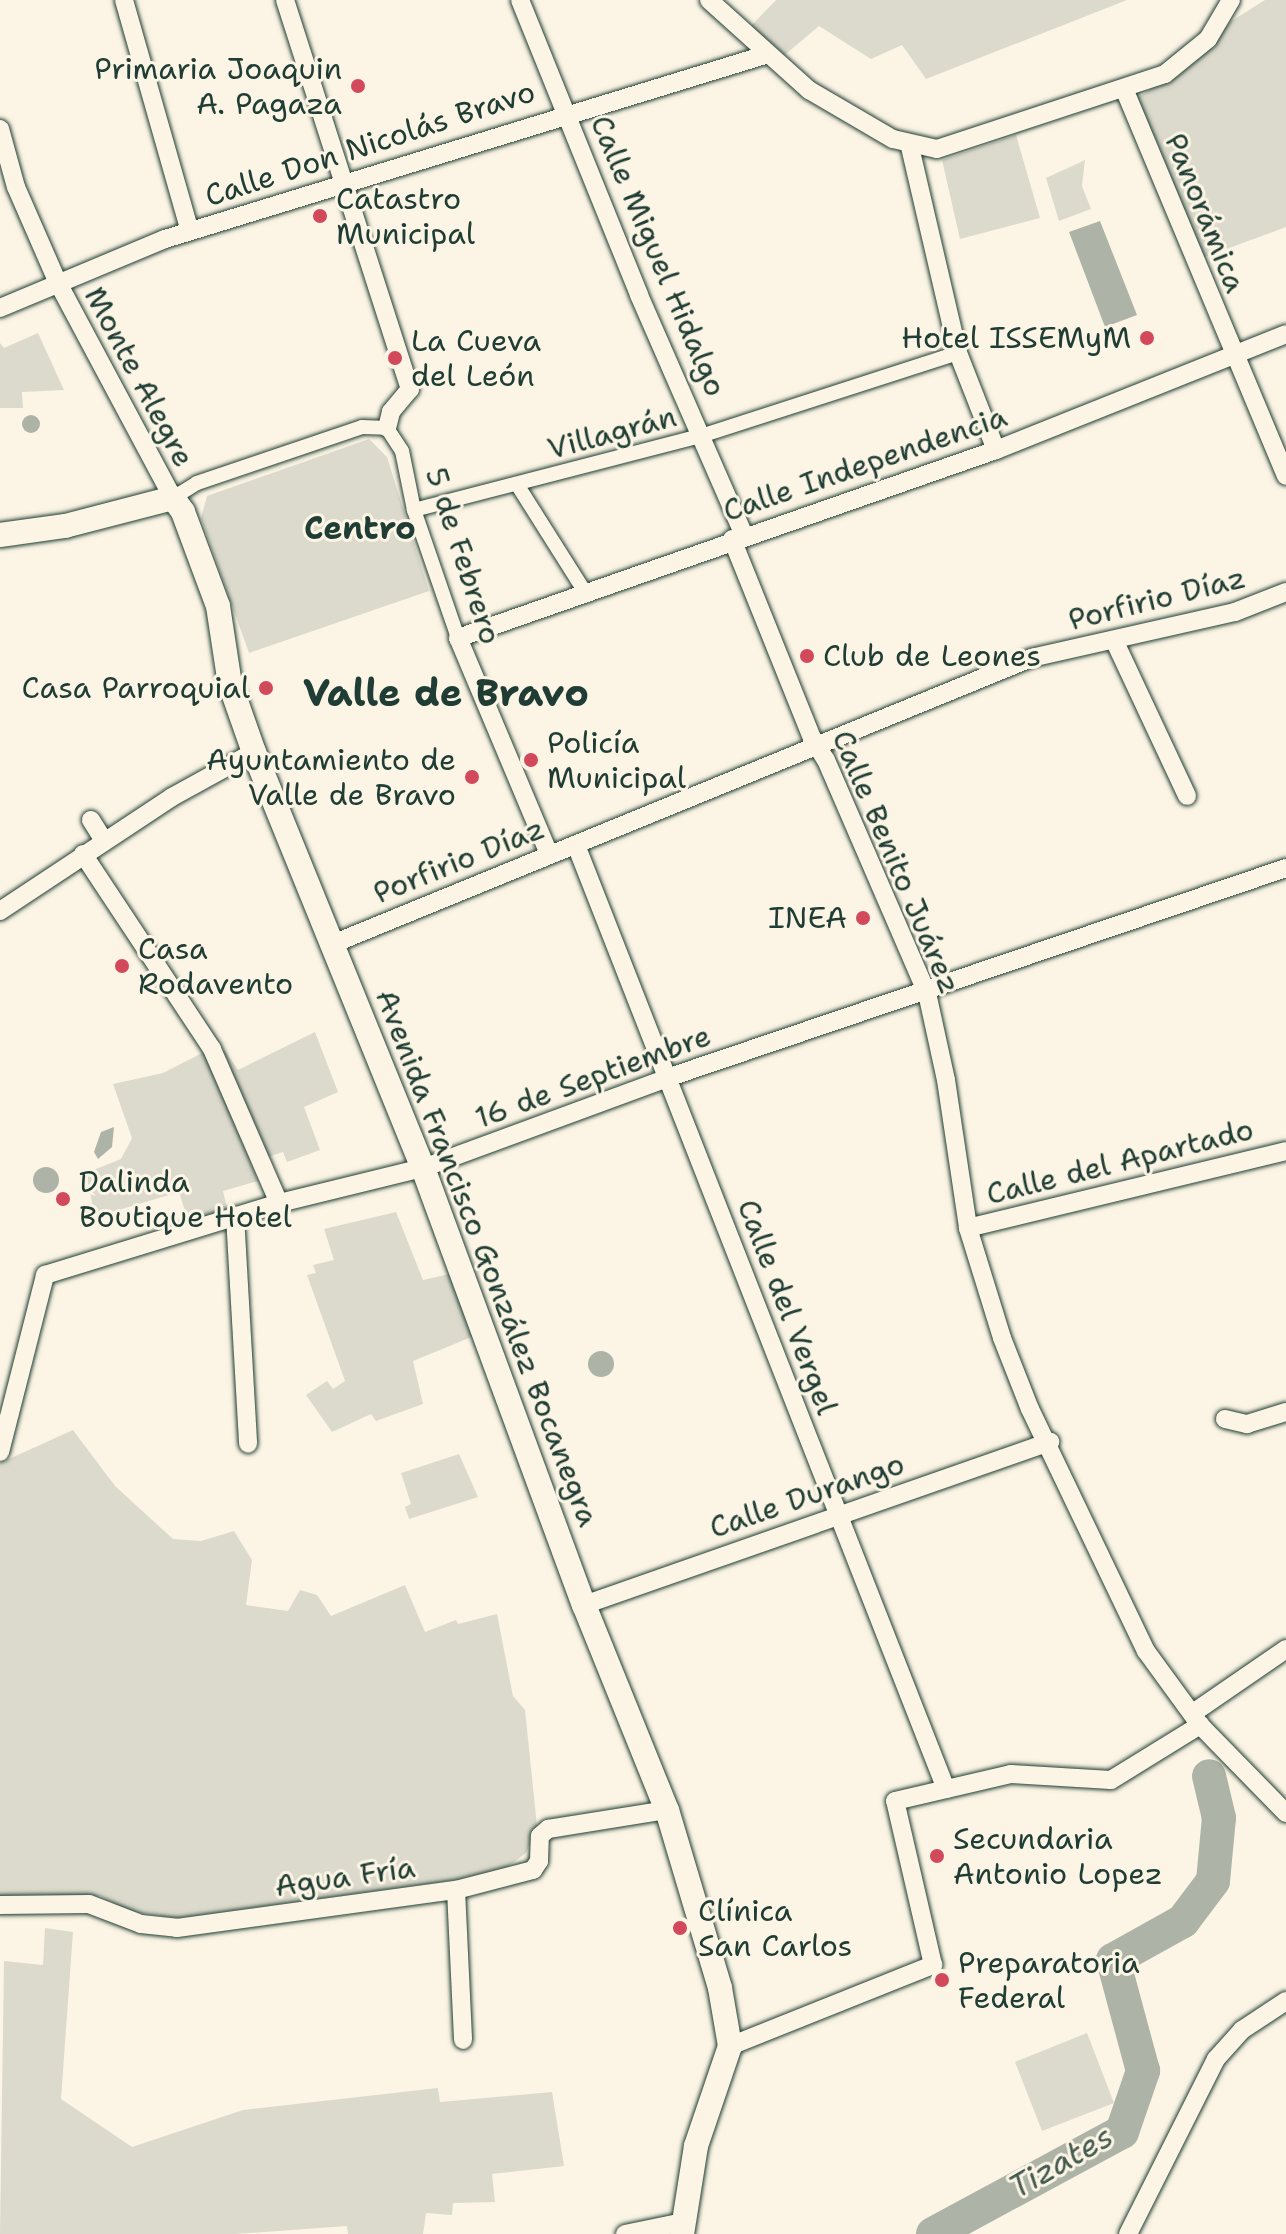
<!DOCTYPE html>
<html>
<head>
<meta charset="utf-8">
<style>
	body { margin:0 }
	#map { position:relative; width:1286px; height:2234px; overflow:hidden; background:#fcf5e5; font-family:"Shantell Sans",sans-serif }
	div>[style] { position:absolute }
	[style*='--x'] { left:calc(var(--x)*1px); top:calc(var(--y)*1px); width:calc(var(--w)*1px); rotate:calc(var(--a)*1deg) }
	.green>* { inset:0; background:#dcdacc }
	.water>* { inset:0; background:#aeb3a7 }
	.round { border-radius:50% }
	.river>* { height:34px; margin:-17px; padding:0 17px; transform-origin:17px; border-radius:17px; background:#aeb3a7 }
	.roads { filter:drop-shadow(0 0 2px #1f3d34) drop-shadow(0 0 2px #1f3d34) }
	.pedestrian>* { height:14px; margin:-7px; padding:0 7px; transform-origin:7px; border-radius:7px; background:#fcf5e5 }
	.minor>* { height:18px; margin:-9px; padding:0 9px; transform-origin:9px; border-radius:9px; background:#fcf5e5 }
	.tertiary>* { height:24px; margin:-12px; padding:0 12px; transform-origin:12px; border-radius:12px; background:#fcf5e5 }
	.dots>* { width:22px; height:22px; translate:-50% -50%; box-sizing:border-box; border:4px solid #fcf5e5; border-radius:50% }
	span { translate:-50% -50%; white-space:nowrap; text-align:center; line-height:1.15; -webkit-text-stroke:6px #fcf5e5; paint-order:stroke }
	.poi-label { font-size:30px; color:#1f3d34 }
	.right { translate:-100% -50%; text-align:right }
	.left { translate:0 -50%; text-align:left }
	.street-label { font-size:30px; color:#1f3d34 }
	.neighbourhood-label { font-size:32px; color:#1f3d34; font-weight:700 }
	.water-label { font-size:32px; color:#435a51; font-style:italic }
	.district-label { font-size:38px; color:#1f3d34; font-weight:700 }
</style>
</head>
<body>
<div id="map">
	<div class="green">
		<i style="clip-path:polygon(776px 0,1127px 0,926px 79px,902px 45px,871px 59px,819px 26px,780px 59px,748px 29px)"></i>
		<i style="clip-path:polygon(1265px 0,1286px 0,1286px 227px,1202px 258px,1137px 98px,1200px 58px,1230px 22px)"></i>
		<i style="clip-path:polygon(1016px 135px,1040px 218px,960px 239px,942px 160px)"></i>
		<i style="clip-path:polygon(1085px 160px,1082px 186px,1091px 209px,1059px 221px,1046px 178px)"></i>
		<i style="clip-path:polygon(38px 333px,64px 390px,22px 392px,23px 408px,0 408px,0 343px,4px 348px)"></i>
		<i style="clip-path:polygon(369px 439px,387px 457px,429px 591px,249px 653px,201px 518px,207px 496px)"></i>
		<i style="clip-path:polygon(315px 1032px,338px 1092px,304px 1107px,320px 1150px,287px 1162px,283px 1152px,256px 1161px,212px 1057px,225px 1050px,238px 1070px)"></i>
		<i style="clip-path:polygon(206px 1051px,258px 1181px,223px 1191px,228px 1212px,190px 1227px,179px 1192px,95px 1217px,86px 1173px,121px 1159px,132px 1138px,113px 1084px,163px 1073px)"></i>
		<i style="clip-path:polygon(396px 1212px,423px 1280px,454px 1273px,474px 1336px,413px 1361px,423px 1404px,376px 1421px,371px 1414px,332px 1432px,306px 1395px,327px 1381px,333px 1389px,345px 1381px,307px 1275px,316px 1273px,313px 1265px,334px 1260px,324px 1229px)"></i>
		<i style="clip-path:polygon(73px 1430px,115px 1486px,173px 1539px,201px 1541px,234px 1531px,252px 1560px,246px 1605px,288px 1611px,300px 1590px,317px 1595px,331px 1616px,405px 1585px,425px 1632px,456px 1620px,458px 1624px,497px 1614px,513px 1696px,525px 1710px,537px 1826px,526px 1853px,507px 1867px,454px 1880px,177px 1918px,129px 1911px,101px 1896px,0 1896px,0 1463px)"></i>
		<i style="clip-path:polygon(459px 1454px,478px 1497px,409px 1519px,405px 1507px,411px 1504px,401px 1473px)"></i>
		<i style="clip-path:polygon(45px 1928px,73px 1932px,61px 2099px,132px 2147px,243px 2110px,438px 2088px,440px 2102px,552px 2092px,564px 2166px,492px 2174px,495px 2202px,453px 2203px,452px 2215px,426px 2213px,423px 2234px,348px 2234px,347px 2226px,235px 2234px,0 2234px,4px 1961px,43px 1965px)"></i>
		<i style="clip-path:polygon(1087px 2033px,1114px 2103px,1042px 2131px,1015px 2062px)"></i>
	</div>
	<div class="water">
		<i style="clip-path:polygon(1100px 221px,1137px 315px,1105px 327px,1069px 232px)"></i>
		<i class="round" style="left:22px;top:415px;width:18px;height:18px"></i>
		<i style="clip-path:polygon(114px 1127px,112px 1147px,98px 1159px,94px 1152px,101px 1132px)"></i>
		<i class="round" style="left:33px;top:1167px;width:26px;height:26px"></i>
		<i class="round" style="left:588px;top:1351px;width:26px;height:26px"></i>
	</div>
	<div class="river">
		<i style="--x:933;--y:2234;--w:215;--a:-28.4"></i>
		<i style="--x:1122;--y:2132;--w:65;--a:-71"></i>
		<i style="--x:1143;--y:2071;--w:115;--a:-105.1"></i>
		<i style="--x:1113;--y:1960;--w:80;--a:-29.1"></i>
		<i style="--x:1183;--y:1921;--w:50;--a:-53.1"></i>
		<i style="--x:1213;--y:1881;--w:63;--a:-84.6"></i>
		<i style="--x:1219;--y:1818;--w:43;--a:-103.4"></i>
	</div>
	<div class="roads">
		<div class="pedestrian">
			<i style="--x:518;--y:486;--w:129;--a:57.7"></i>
			<i style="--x:173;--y:498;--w:28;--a:-32"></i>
			<i style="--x:197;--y:483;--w:174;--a:-18.7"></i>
			<i style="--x:362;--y:427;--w:25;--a:2"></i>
			<i style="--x:387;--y:428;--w:27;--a:57"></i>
			<i style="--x:402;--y:451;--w:60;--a:78.5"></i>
			<i style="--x:414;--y:510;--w:135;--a:71"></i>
			<i style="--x:414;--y:510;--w:300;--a:-14.5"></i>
			<i style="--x:704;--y:435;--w:267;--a:-17.9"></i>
		</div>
		<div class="minor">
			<i style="--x:124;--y:0;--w:240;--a:74.1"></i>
			<i style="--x:285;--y:0;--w:409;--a:72.2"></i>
			<i style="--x:410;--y:389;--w:30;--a:130"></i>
			<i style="--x:391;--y:412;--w:16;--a:104"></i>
			<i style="--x:520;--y:0;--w:318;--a:68"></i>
			<i style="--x:639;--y:295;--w:262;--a:66.4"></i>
			<i style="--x:709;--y:0;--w:135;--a:42"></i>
			<i style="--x:809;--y:90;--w:97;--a:30.3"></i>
			<i style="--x:893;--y:139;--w:45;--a:12.8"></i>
			<i style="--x:937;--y:149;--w:240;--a:-18.2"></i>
			<i style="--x:1165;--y:74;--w:55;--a:-39.1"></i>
			<i style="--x:1208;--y:39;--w:45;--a:-59.5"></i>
			<i style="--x:1125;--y:91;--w:417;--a:67.3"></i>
			<i style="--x:0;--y:129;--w:60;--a:74.6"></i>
			<i style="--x:16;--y:187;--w:103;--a:66.4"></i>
			<i style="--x:57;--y:281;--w:246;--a:61.9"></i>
			<i style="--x:910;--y:147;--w:212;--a:76.9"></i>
			<i style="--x:958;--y:353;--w:104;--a:68.6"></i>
			<i style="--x:0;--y:308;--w:179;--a:-22.7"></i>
			<i style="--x:165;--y:239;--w:628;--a:-17.05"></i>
			<i style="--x:732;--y:539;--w:214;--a:68.1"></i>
			<i style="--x:812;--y:738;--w:26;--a:58"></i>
			<i style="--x:826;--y:760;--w:254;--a:66.6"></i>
			<i style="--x:927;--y:993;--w:89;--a:77.7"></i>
			<i style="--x:946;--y:1080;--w:150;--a:81.5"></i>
			<i style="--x:968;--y:1228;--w:115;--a:72.8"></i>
			<i style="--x:1002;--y:1338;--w:76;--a:68.5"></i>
			<i style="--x:1030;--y:1409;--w:268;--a:64.4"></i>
			<i style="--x:1146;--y:1651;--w:92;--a:53.9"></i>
			<i style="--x:1200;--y:1725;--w:123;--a:45.7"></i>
			<i style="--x:1115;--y:642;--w:170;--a:64.9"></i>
			<i style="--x:91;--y:820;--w:25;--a:58"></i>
			<i style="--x:576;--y:845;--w:1014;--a:68.6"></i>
			<i style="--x:83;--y:854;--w:234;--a:56.5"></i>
			<i style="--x:212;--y:1049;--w:168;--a:66.5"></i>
			<i style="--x:549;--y:854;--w:234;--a:-112.8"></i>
			<i style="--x:458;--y:638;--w:570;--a:-19.26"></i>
			<i style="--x:996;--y:450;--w:312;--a:-21.8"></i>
			<i style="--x:0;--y:911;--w:206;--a:-33.5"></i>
			<i style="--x:172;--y:797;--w:94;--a:-28.8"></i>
			<i style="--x:330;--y:945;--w:757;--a:-22.26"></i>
			<i style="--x:1031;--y:658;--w:209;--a:-12.7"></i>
			<i style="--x:1235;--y:612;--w:55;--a:-21.4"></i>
			<i style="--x:235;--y:1216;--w:228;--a:86.7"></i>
			<i style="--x:968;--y:1228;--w:327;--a:-13.6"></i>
			<i style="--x:1225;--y:1419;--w:23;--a:13"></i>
			<i style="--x:1247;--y:1424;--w:41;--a:-17.1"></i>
			<i style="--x:0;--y:1452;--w:183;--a:-75.7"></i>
			<i style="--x:45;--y:1275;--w:245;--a:-17.1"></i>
			<i style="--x:279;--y:1203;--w:148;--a:-13.7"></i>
			<i style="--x:423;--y:1168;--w:260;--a:-20.2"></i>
			<i style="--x:667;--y:1078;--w:654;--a:-18.74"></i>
			<i style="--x:584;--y:1605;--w:494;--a:-19.3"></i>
			<i style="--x:1193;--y:1713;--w:113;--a:-34.5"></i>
			<i style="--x:456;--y:1890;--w:150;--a:87.3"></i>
			<i style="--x:0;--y:1905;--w:89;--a:-0.6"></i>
			<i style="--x:89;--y:1904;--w:56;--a:21"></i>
			<i style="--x:141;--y:1924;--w:36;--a:6"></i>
			<i style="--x:177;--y:1928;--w:282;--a:-7.8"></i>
			<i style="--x:456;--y:1890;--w:80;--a:-14.6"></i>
			<i style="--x:533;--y:1870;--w:11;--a:-56"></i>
			<i style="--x:539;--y:1861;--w:25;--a:-88"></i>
			<i style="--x:540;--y:1836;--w:11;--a:-41"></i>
			<i style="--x:548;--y:1829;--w:121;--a:-9.1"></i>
			<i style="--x:730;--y:2046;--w:219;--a:-21.8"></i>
			<i style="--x:933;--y:1965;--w:168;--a:-103"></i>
			<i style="--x:895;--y:1801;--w:119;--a:-13.1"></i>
			<i style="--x:1011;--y:1774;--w:100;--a:3.4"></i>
			<i style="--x:1111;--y:1780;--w:105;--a:-31.7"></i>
			<i style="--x:625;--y:2234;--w:59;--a:-11.7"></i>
			<i style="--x:1128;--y:2234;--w:196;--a:-63.3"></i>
			<i style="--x:1216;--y:2059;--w:39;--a:-48"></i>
			<i style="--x:1242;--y:2030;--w:53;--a:-33.4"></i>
		</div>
		<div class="tertiary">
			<i style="--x:0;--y:535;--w:66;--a:-7.9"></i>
			<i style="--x:65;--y:526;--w:112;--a:-14.5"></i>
			<i style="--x:173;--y:498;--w:17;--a:54"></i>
			<i style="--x:183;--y:512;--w:100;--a:69.6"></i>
			<i style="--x:218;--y:606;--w:79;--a:81.3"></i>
			<i style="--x:230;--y:684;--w:72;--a:70.6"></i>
			<i style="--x:254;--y:752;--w:449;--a:67.9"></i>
			<i style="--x:423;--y:1168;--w:466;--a:69.8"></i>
			<i style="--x:584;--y:1605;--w:221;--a:68"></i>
			<i style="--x:667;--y:1810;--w:186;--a:73.4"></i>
			<i style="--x:720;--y:1988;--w:59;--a:80.2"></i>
			<i style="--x:730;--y:2046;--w:106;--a:108.8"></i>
			<i style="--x:696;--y:2146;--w:89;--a:99"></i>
		</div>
	</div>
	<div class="dots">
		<i style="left:358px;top:86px;background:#d1495b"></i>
		<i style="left:320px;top:216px;background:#d1495b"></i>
		<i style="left:1147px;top:338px;background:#d1495b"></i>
		<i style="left:395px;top:358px;background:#d1495b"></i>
		<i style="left:807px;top:656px;background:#d1495b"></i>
		<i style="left:266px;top:688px;background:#d1495b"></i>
		<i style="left:531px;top:760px;background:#d1495b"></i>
		<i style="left:472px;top:777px;background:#d1495b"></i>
		<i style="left:863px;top:918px;background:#d1495b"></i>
		<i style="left:122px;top:966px;background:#d1495b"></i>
		<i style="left:63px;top:1199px;background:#d1495b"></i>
		<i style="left:937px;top:1856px;background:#d1495b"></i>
		<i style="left:680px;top:1928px;background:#d1495b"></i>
		<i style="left:942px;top:1980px;background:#d1495b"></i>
	</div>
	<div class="poi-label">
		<span class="right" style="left:342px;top:86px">Primaria Joaquin<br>A. Pagaza</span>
		<span class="left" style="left:336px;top:216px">Catastro<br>Municipal</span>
		<span class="right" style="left:1131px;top:338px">Hotel ISSEMyM</span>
		<span class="left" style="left:411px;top:358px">La Cueva<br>del León</span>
		<span class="left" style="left:823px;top:656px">Club de Leones</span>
		<span class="right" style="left:250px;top:688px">Casa Parroquial</span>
		<span class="left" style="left:547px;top:760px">Policía<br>Municipal</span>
		<span class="right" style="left:456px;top:777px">Ayuntamiento de<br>Valle de Bravo</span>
		<span class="right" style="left:847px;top:918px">INEA</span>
		<span class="left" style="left:138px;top:966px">Casa<br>Rodavento</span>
		<span class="left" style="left:79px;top:1199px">Dalinda<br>Boutique Hotel</span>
		<span class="left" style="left:953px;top:1856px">Secundaria<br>Antonio Lopez</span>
		<span class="left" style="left:698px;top:1928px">Clínica<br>San Carlos</span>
		<span class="left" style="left:958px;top:1980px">Preparatoria<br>Federal</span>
	</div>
	<div class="street-label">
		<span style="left:370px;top:144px;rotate:-18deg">Calle Don Nicolás Bravo</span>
		<span style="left:1205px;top:213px;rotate:68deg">Panorámica</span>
		<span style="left:658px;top:256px;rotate:67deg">Calle Miguel Hidalgo</span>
		<span style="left:139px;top:377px;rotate:62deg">Monte Alegre</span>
		<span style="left:612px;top:433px;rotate:-15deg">Villagrán</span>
		<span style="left:865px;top:464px;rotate:-19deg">Calle Independencia</span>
		<span style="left:463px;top:556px;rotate:72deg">5 de Febrero</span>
		<span style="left:1157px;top:599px;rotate:-14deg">Porfirio Díaz</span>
		<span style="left:459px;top:861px;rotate:-22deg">Porfirio Díaz</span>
		<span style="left:896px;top:862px;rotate:67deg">Calle Benito Juárez</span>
		<span style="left:593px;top:1077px;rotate:-20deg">16 de Septiembre</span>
		<span style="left:1120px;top:1162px;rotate:-14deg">Calle del Apartado</span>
		<span style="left:487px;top:1258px;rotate:69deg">Avenida Francisco González Bocanegra</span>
		<span style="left:787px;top:1307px;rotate:69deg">Calle del Vergel</span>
		<span style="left:807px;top:1496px;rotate:-19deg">Calle Durango</span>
		<span style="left:345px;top:1877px;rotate:-8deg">Agua Fría</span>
	</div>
	<div class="neighbourhood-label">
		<span style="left:360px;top:528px">Centro</span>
	</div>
	<div class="water-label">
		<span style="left:1061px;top:2162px;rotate:-30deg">Tizates</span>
	</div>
	<div class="district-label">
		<span style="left:446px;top:693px">Valle de Bravo</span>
	</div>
</div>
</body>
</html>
